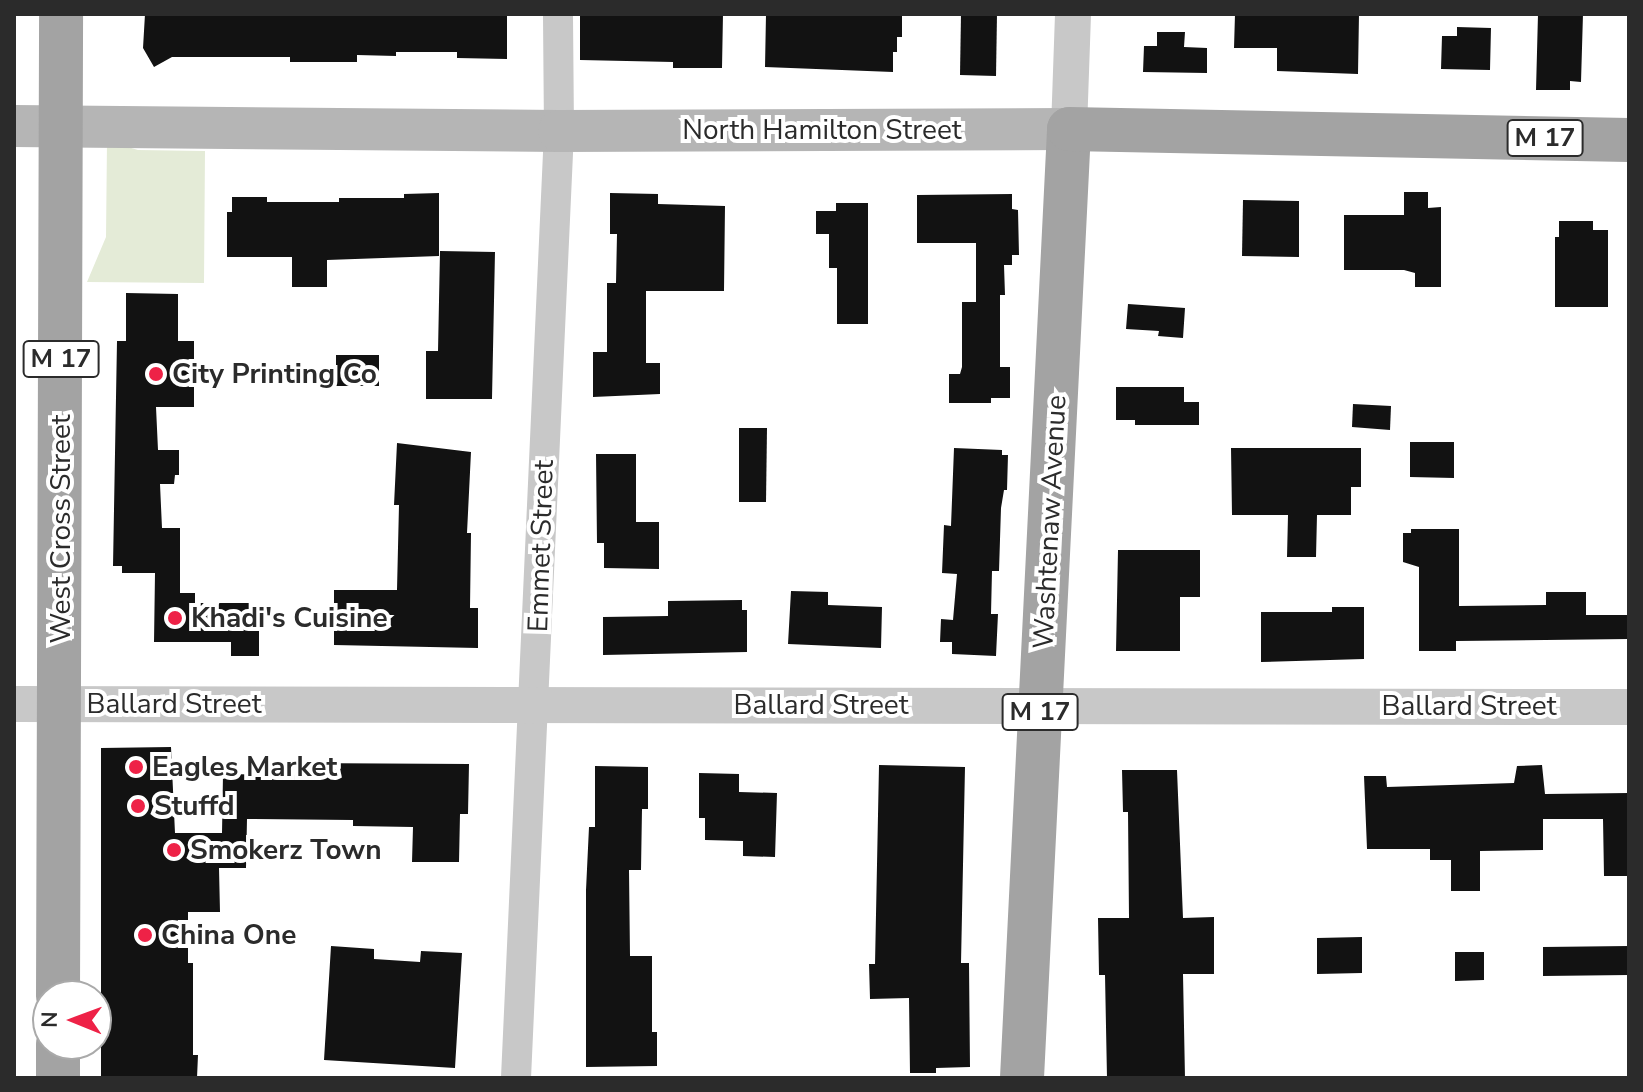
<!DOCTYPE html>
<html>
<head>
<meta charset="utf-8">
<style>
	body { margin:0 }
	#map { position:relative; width:1643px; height:1092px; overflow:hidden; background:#fff; font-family:"Nunito Sans",sans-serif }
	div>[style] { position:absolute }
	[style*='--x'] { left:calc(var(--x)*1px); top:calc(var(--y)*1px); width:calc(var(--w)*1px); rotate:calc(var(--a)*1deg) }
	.green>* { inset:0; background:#e4ebd7 }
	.building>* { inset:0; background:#121212 }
	.minor>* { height:30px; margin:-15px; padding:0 15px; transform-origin:15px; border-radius:15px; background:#c8c8c8 }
	.tertiary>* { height:36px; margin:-18px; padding:0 18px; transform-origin:18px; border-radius:18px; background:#c8c8c8 }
	.secondary>* { height:42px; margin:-21px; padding:0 21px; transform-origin:21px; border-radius:21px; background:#b5b5b5 }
	.primary>* { height:44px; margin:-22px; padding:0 22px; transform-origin:22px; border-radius:22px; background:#a3a3a3 }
	.dots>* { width:22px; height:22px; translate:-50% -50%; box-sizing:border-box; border:4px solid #fff; border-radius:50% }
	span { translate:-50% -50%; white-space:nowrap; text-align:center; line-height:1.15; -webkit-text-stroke:8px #fff; paint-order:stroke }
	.shield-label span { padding:2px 6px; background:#fff; border:2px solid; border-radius:6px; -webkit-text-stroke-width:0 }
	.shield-label { font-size:26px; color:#2b2b2b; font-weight:700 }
	.street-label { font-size:28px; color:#2b2b2b }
	.poi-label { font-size:28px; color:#2b2b2b; font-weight:700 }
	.left { translate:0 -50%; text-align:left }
	.frame { position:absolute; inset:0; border:16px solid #2b2b2b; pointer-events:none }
	.north { position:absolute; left:32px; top:980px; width:80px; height:80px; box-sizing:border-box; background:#fff; border:2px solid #aaa; border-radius:50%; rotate:271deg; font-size:22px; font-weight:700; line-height:32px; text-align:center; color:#2b2b2b }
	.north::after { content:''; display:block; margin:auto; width:28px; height:36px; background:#ee2247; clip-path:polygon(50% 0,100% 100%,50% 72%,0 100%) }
</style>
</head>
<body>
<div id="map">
	<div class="green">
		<i style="clip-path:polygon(107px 141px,138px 150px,205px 151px,204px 283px,87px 282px,106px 237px)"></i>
	</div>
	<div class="building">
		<i style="clip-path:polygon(145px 14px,507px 14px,507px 59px,457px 58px,457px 52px,396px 52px,396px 56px,357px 55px,357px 62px,290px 62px,290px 57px,172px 57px,154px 67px,143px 48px)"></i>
		<i style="clip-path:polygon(580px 14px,723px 14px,722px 68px,673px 68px,673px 62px,580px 60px)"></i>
		<i style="clip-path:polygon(766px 14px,902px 14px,902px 37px,897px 37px,897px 52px,893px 52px,893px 72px,765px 67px)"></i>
		<i style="clip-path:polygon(961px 14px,997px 14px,996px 76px,960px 75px)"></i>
		<i style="clip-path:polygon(1235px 14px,1359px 14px,1358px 74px,1277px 71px,1277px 48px,1234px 48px)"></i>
		<i style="clip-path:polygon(1538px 14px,1583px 14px,1581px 82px,1570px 81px,1570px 90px,1536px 90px)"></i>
		<i style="clip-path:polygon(1457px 27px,1491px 28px,1490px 70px,1441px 69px,1442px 36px,1457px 36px)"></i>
		<i style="clip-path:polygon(1157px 32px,1185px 32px,1184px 47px,1207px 48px,1207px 73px,1143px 72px,1144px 46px,1157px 46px)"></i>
		<i style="clip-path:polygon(1404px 192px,1428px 192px,1428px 208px,1441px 207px,1441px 287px,1415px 287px,1415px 273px,1404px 270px,1344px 270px,1344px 215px,1404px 215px)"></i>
		<i style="clip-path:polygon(439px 193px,439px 256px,327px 260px,327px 287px,292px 287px,292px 257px,227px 257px,227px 212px,232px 212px,232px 197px,267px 197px,267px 202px,339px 202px,339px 198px,404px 198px,404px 194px)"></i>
		<i style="clip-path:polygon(610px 193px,658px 194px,658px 204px,725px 206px,724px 291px,646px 291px,646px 363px,660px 363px,660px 394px,593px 397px,593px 352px,607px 352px,607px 283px,616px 283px,617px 234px,610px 234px)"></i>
		<i style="clip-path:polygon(1012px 194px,1012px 209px,1018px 210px,1019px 255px,1012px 255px,1012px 265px,1004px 265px,1005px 295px,1000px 295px,1000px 367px,1010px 367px,1010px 398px,991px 398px,991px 403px,949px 403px,949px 374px,960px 374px,962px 367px,962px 302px,976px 302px,976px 243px,917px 243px,917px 195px)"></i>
		<i style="clip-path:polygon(1243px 200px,1299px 201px,1299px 257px,1242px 256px)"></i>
		<i style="clip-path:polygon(836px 203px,868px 203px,868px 324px,837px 324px,837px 268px,829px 268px,829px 234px,816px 234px,816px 211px,836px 211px)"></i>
		<i style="clip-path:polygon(1559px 221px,1593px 221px,1593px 230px,1608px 230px,1608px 307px,1555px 307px,1555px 237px,1559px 237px)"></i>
		<i style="clip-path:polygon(440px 251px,495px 252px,492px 399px,426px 399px,426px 351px,438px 351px)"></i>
		<i style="clip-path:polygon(126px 293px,178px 294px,178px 341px,194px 341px,194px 407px,156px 407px,158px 450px,179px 450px,179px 475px,175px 475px,174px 484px,160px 484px,162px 528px,180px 528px,180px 593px,195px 593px,195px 603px,259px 603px,259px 656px,231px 656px,231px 642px,154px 642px,155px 573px,122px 573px,122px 566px,113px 566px,117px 341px,126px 341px)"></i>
		<i style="clip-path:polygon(1128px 304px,1185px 308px,1183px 338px,1158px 336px,1159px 331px,1126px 329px)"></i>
		<i style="clip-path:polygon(336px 355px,379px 355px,379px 386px,336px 386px)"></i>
		<i style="clip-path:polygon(1116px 387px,1184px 387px,1184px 402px,1199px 402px,1199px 425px,1135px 425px,1135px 420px,1116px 420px)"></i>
		<i style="clip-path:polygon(1353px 404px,1391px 406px,1390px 430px,1352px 427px)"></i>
		<i style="clip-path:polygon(739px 428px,767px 428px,766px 502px,739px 502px)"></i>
		<i style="clip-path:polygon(1410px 442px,1454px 442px,1454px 478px,1410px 477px)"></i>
		<i style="clip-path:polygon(397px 443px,471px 452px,467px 533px,471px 533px,470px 608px,478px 608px,478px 648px,334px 645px,334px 590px,397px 590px,399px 505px,394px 505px)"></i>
		<i style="clip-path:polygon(954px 448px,1002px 450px,1002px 455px,1008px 455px,1007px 490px,1004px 490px,1001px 508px,999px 571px,992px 571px,991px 614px,998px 614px,996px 656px,952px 654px,952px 642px,940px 642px,941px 619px,953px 620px,957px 574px,942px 573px,944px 525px,951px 526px)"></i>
		<i style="clip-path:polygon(1231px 448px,1361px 448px,1361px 487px,1351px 487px,1351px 515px,1317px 515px,1316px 557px,1287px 557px,1288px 515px,1232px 515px)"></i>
		<i style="clip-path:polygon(596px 454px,636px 454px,636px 522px,659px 522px,659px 569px,604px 568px,604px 543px,597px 543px)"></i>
		<i style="clip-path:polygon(1411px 529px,1459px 529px,1459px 606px,1546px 605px,1546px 592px,1586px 592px,1586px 615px,1629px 615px,1629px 639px,1456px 641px,1456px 651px,1419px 651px,1419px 567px,1403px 562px,1403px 533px,1411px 533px)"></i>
		<i style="clip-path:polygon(1118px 550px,1200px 550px,1200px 597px,1180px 597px,1180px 651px,1116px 651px)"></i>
		<i style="clip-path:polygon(791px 591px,828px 592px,828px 605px,882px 607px,881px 648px,788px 644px)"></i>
		<i style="clip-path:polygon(742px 600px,742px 610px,747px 610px,747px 652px,603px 655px,603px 617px,668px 616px,668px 601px)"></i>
		<i style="clip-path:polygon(1332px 607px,1364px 607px,1364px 659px,1261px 662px,1261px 612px,1332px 612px)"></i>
		<i style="clip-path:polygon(171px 747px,175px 833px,222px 833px,223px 774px,295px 775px,296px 763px,469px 764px,468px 814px,460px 814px,459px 862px,412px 862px,413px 827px,353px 826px,353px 820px,247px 819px,246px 868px,219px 868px,220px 912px,188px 912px,188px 963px,193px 963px,193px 1055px,198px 1055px,197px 1078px,101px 1078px,101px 748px)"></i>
		<i style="clip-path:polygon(879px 765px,965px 767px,961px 963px,969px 963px,970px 1067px,936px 1068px,936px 1073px,910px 1073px,909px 998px,870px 999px,869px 964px,875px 964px)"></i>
		<i style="clip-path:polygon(1542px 765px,1545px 794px,1629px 793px,1629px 876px,1604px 876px,1603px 819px,1543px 819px,1543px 850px,1480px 851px,1480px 891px,1451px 891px,1451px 860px,1430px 860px,1430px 849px,1367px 849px,1364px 776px,1386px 776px,1387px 787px,1514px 783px,1517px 766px)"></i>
		<i style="clip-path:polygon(595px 766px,648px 767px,648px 809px,642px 809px,641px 870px,629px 870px,630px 956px,652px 956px,652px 1032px,657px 1032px,657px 1066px,586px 1067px,586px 890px,589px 827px,595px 827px)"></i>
		<i style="clip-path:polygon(1122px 770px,1177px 770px,1183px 918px,1214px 917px,1214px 974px,1183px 974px,1185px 1078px,1107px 1078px,1105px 975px,1099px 975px,1098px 918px,1129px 918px,1128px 812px,1123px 812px)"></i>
		<i style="clip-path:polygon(699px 773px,739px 774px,739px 792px,777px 793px,775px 857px,743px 856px,743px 841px,705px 840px,705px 818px,699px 818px)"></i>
		<i style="clip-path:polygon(1362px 937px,1362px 973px,1317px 974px,1317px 938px)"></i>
		<i style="clip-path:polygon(331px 946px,374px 949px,374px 959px,420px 962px,421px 951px,462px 953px,455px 1068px,324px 1060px)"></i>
		<i style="clip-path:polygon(1629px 946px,1629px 975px,1543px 976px,1543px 947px)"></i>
		<i style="clip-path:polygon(1455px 952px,1484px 952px,1484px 980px,1455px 981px)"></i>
	</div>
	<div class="minor">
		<i style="--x:516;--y:1078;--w:948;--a:-87.4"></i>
		<i style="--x:559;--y:131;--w:117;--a:-90.5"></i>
	</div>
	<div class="tertiary">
		<i style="--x:1069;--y:129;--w:115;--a:-88"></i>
		<i style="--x:14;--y:704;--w:1615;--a:0.11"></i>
	</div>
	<div class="secondary">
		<i style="--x:14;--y:126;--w:545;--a:0.53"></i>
		<i style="--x:559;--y:131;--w:510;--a:-0.22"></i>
	</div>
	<div class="primary">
		<i style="--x:58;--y:996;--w:982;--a:-89.82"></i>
		<i style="--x:58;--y:1044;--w:34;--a:90"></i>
		<i style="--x:1022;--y:1078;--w:950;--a:-87.16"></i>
		<i style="--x:1069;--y:129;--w:560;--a:1.13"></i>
	</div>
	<div class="dots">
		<i style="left:156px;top:374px;background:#ee2247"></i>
		<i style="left:175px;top:618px;background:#ee2247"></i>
		<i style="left:136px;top:767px;background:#ee2247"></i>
		<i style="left:138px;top:806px;background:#ee2247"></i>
		<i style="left:174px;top:850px;background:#ee2247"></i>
		<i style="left:145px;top:935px;background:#ee2247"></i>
	</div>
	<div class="shield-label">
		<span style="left:1545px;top:138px">M 17</span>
		<span style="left:61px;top:359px">M 17</span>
		<span style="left:1040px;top:712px">M 17</span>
	</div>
	<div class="street-label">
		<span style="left:822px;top:130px">North Hamilton Street</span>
		<span style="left:1050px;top:522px;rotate:-87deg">Washtenaw Avenue</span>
		<span style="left:61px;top:529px;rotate:-90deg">West Cross Street</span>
		<span style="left:541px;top:546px;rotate:-88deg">Emmet Street</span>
		<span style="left:174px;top:704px">Ballard Street</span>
		<span style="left:821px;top:705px">Ballard Street</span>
		<span style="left:1469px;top:706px">Ballard Street</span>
	</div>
	<div class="poi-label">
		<span class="left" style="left:172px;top:374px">City Printing Co</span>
		<span class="left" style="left:191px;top:618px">Khadi's Cuisine</span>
		<span class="left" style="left:152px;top:767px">Eagles Market</span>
		<span class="left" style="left:154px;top:806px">Stuffd</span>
		<span class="left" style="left:190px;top:850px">Smokerz Town</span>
		<span class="left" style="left:161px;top:935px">China One</span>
	</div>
	<div class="frame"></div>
	<div class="north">N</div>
</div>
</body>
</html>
